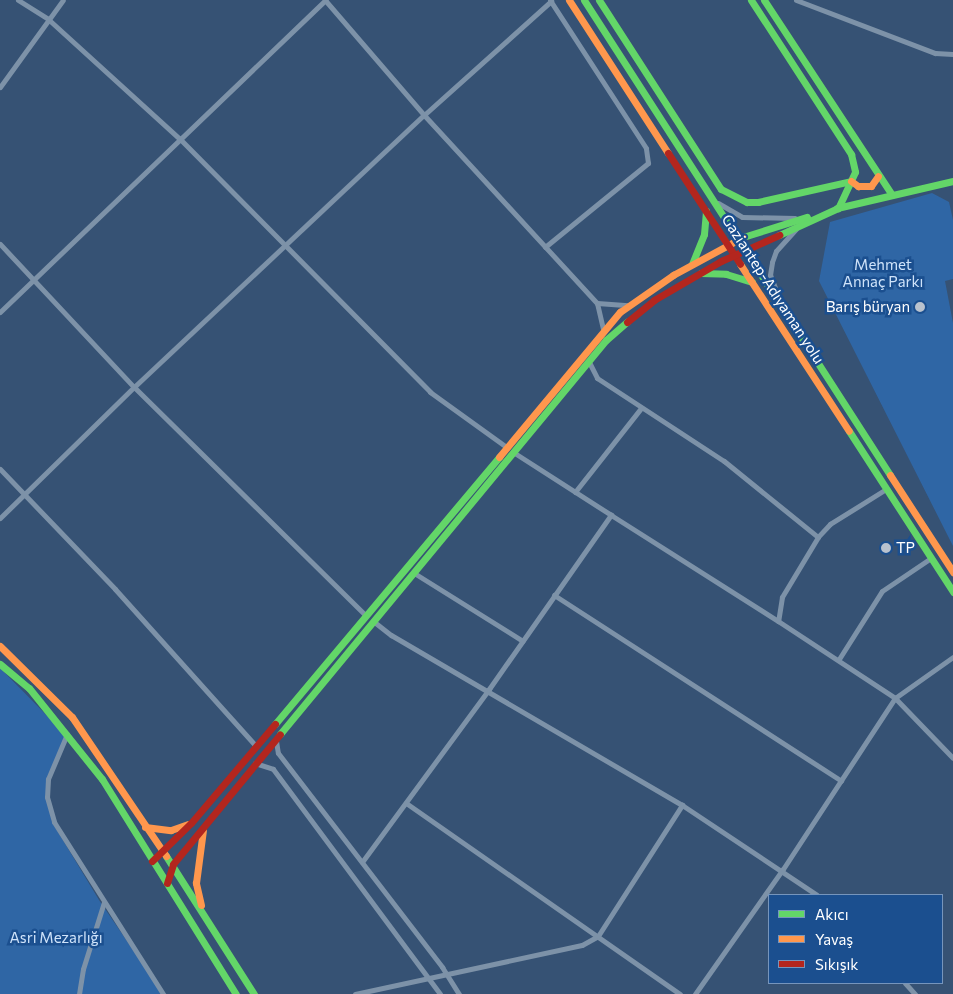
<!DOCTYPE html>
<html>
<head>
<meta charset="utf-8">
<style>
	body { margin:0 }
	#map { position:relative; width:953px; height:994px; overflow:hidden; background:#365274; font-family:Commissioner,sans-serif }
	div>[style] { position:absolute }
	[style*='--x'] { left:calc(var(--x)*1px); top:calc(var(--y)*1px); width:calc(var(--w)*1px); rotate:calc(var(--a)*1deg) }
	.green>* { inset:0; background:#2f66a5 }
	.street>* { height:5px; margin:-2.5px; padding:0 2.5px; transform-origin:2.5px; border-radius:2.5px; background:#7d92a8 }
	.fast>* { height:7px; margin:-3.5px; padding:0 3.5px; transform-origin:3.5px; border-radius:3.5px; background:#63d668 }
	.slow>* { height:7px; margin:-3.5px; padding:0 3.5px; transform-origin:3.5px; border-radius:3.5px; background:#ff974d }
	.jam>* { height:7px; margin:-3.5px; padding:0 3.5px; transform-origin:3.5px; border-radius:3.5px; background:#b3261e }
	.dots>* { width:14px; height:14px; translate:-50% -50%; box-sizing:border-box; border:2px solid #1b4f8f; border-radius:50% }
	span { translate:-50% -50%; white-space:nowrap; text-align:center; line-height:1.15; -webkit-text-stroke:5px #1b4f8f; paint-order:stroke }
	.park-label { font-size:15px; color:#cfe3fa }
	.street-label { font-size:15px; color:#fff }
	.poi-label { font-size:15px; color:#fff }
	.right { translate:-100% -50%; text-align:right }
	.left { translate:0 -50%; text-align:left }
	.legend { position:absolute; left:768px; top:894px; width:175px; height:90px; box-sizing:border-box; background:#1b4f8f; border:1px solid #7695bc; margin:0; padding:6px 9px; list-style:none; font-size:15px; color:#fff }
	.legend li { display:flex; align-items:center; gap:10px; height:25px }
	.legend b { width:25px; border:1px solid #7695bc }
</style>
</head>
<body>
<div id="map">
	<div class="green">
		<i style="clip-path:polygon(932px 193px,949px 202px,953px 220px,953px 279px,945px 281px,953px 323px,953px 546px,819px 281px,830px 222px)"></i>
		<i style="clip-path:polygon(0 668px,66px 735px,47px 780px,52px 822px,99px 900px,163px 994px,0 994px)"></i>
	</div>
	<div class="street">
		<i style="--x:18;--y:0;--w:36;--a:32"></i>
		<i style="--x:48;--y:19;--w:178;--a:42.3"></i>
		<i style="--x:180;--y:139;--w:356;--a:45.3"></i>
		<i style="--x:430;--y:392;--w:92;--a:35.8"></i>
		<i style="--x:325;--y:0;--w:152;--a:49.3"></i>
		<i style="--x:424;--y:115;--w:255;--a:47.4"></i>
		<i style="--x:597;--y:303;--w:27;--a:77"></i>
		<i style="--x:796;--y:0;--w:149;--a:20.9"></i>
		<i style="--x:935;--y:53;--w:18;--a:3"></i>
		<i style="--x:0;--y:87;--w:107;--a:-54.1"></i>
		<i style="--x:718;--y:203;--w:28;--a:30"></i>
		<i style="--x:742;--y:217;--w:53;--a:1.1"></i>
		<i style="--x:0;--y:244;--w:196;--a:46.9"></i>
		<i style="--x:134;--y:387;--w:323;--a:44.6"></i>
		<i style="--x:545;--y:247;--w:133;--a:-39.2"></i>
		<i style="--x:648;--y:163;--w:15;--a:-98"></i>
		<i style="--x:646;--y:148;--w:176;--a:-123"></i>
		<i style="--x:777;--y:293;--w:19;--a:-111"></i>
		<i style="--x:770;--y:275;--w:13;--a:-81"></i>
		<i style="--x:772;--y:262;--w:12;--a:-70"></i>
		<i style="--x:776;--y:251;--w:30;--a:-48"></i>
		<i style="--x:597;--y:303;--w:31;--a:4"></i>
		<i style="--x:0;--y:312;--w:451;--a:-43.8"></i>
		<i style="--x:589;--y:362;--w:18;--a:63"></i>
		<i style="--x:597;--y:378;--w:152;--a:33.2"></i>
		<i style="--x:724;--y:461;--w:121;--a:39"></i>
		<i style="--x:513;--y:452;--w:117;--a:32.7"></i>
		<i style="--x:0;--y:469;--w:166;--a:46.2"></i>
		<i style="--x:115;--y:589;--w:211;--a:48.1"></i>
		<i style="--x:886;--y:489;--w:66;--a:148"></i>
		<i style="--x:830;--y:524;--w:18;--a:133"></i>
		<i style="--x:818;--y:537;--w:70;--a:121"></i>
		<i style="--x:782;--y:597;--w:24;--a:99"></i>
		<i style="--x:778;--y:621;--w:140;--a:33.3"></i>
		<i style="--x:895;--y:698;--w:83;--a:46"></i>
		<i style="--x:575;--y:492;--w:107;--a:-51.8"></i>
		<i style="--x:0;--y:518;--w:187;--a:-44.4"></i>
		<i style="--x:134;--y:387;--w:398;--a:-43.2"></i>
		<i style="--x:424;--y:115;--w:171;--a:-41.9"></i>
		<i style="--x:414;--y:573;--w:128;--a:32"></i>
		<i style="--x:554;--y:595;--w:342;--a:32.9"></i>
		<i style="--x:373;--y:621;--w:23;--a:38"></i>
		<i style="--x:391;--y:635;--w:337;--a:30.3"></i>
		<i style="--x:682;--y:805;--w:162;--a:33.7"></i>
		<i style="--x:839;--y:659;--w:80;--a:-57.7"></i>
		<i style="--x:882;--y:591;--w:59;--a:-34"></i>
		<i style="--x:67;--y:734;--w:49;--a:112.9"></i>
		<i style="--x:48;--y:779;--w:18;--a:93"></i>
		<i style="--x:47;--y:797;--w:26;--a:74"></i>
		<i style="--x:54;--y:822;--w:204;--a:57.6"></i>
		<i style="--x:276;--y:741;--w:12;--a:81"></i>
		<i style="--x:278;--y:753;--w:270;--a:52.5"></i>
		<i style="--x:442;--y:967;--w:32;--a:58"></i>
		<i style="--x:255;--y:763;--w:19;--a:18"></i>
		<i style="--x:273;--y:769;--w:280;--a:53.4"></i>
		<i style="--x:406;--y:803;--w:334;--a:34.9"></i>
		<i style="--x:362;--y:862;--w:215;--a:-53.7"></i>
		<i style="--x:489;--y:689;--w:213;--a:-55"></i>
		<i style="--x:611;--y:515;--w:198;--a:32.4"></i>
		<i style="--x:905;--y:983;--w:15;--a:48"></i>
		<i style="--x:79;--y:994;--w:25;--a:-81"></i>
		<i style="--x:83;--y:969;--w:70;--a:-72.6"></i>
		<i style="--x:355;--y:994;--w:232;--a:-12.2"></i>
		<i style="--x:582;--y:945;--w:18;--a:-29"></i>
		<i style="--x:598;--y:936;--w:156;--a:-57.3"></i>
		<i style="--x:695;--y:994;--w:153;--a:-54.9"></i>
		<i style="--x:783;--y:869;--w:204;--a:-56.8"></i>
		<i style="--x:895;--y:698;--w:71;--a:-35.3"></i>
	</div>
	<div class="fast">
		<i style="--x:584;--y:0;--w:565;--a:57.21"></i>
		<i style="--x:599;--y:0;--w:225;--a:57.2"></i>
		<i style="--x:721;--y:189;--w:29;--a:27"></i>
		<i style="--x:747;--y:202;--w:11;--a:0"></i>
		<i style="--x:758;--y:202;--w:95;--a:-12.7"></i>
		<i style="--x:751;--y:0;--w:184;--a:57"></i>
		<i style="--x:851;--y:154;--w:18;--a:77"></i>
		<i style="--x:855;--y:172;--w:40;--a:115"></i>
		<i style="--x:838;--y:208;--w:65;--a:155.4"></i>
		<i style="--x:764;--y:0;--w:233;--a:56.7"></i>
		<i style="--x:837;--y:208;--w:119;--a:-13.1"></i>
		<i style="--x:743;--y:237;--w:67;--a:-17.4"></i>
		<i style="--x:692;--y:264;--w:32;--a:-68"></i>
		<i style="--x:704;--y:234;--w:23;--a:-85"></i>
		<i style="--x:701;--y:273;--w:25;--a:2"></i>
		<i style="--x:726;--y:274;--w:27;--a:17"></i>
		<i style="--x:849;--y:431;--w:192;--a:57.1"></i>
		<i style="--x:0;--y:664;--w:38;--a:40"></i>
		<i style="--x:29;--y:688;--w:117;--a:51.3"></i>
		<i style="--x:102;--y:779;--w:253;--a:58.1"></i>
		<i style="--x:275;--y:724;--w:349;--a:-50"></i>
		<i style="--x:280;--y:734;--w:511;--a:-50.4"></i>
		<i style="--x:606;--y:340;--w:28;--a:-41"></i>
		<i style="--x:166;--y:856;--w:164;--a:57.5"></i>
	</div>
	<div class="slow">
		<i style="--x:569;--y:0;--w:182;--a:57.1"></i>
		<i style="--x:851;--y:181;--w:9;--a:36"></i>
		<i style="--x:858;--y:186;--w:13;--a:0"></i>
		<i style="--x:871;--y:186;--w:12;--a:-55"></i>
		<i style="--x:740;--y:264;--w:199;--a:56.9"></i>
		<i style="--x:499;--y:457;--w:189;--a:-50.2"></i>
		<i style="--x:620;--y:312;--w:65;--a:-34.9"></i>
		<i style="--x:673;--y:275;--w:80;--a:-28.5"></i>
		<i style="--x:890;--y:475;--w:116;--a:57"></i>
		<i style="--x:0;--y:646;--w:101;--a:44.6"></i>
		<i style="--x:72;--y:717;--w:168;--a:55.9"></i>
		<i style="--x:145;--y:827;--w:26;--a:7"></i>
		<i style="--x:171;--y:830;--w:18;--a:-19"></i>
		<i style="--x:201;--y:905;--w:23;--a:-103"></i>
		<i style="--x:196;--y:883;--w:53;--a:-82.5"></i>
	</div>
	<div class="jam">
		<i style="--x:668;--y:153;--w:132;--a:57"></i>
		<i style="--x:627;--y:322;--w:35;--a:-39"></i>
		<i style="--x:654;--y:300;--w:78;--a:-30.2"></i>
		<i style="--x:721;--y:261;--w:64;--a:-24.1"></i>
		<i style="--x:152;--y:861;--w:54;--a:-44.3"></i>
		<i style="--x:191;--y:823;--w:130;--a:-49.7"></i>
		<i style="--x:167;--y:883;--w:20;--a:-72"></i>
		<i style="--x:173;--y:864;--w:168;--a:-50.5"></i>
	</div>
	<div class="dots">
		<i style="left:920px;top:307px;background:#b9c2ce"></i>
		<i style="left:886px;top:548px;background:#b9c2ce"></i>
	</div>
	<div class="park-label">
		<span style="left:883px;top:273px">Mehmet<br>Annaç Parkı</span>
		<span style="left:56px;top:938px">Asri Mezarlığı</span>
	</div>
	<div class="street-label">
		<span style="left:773px;top:289px;rotate:57deg">Gaziantep-Adıyaman yolu</span>
	</div>
	<div class="poi-label">
		<span class="right" style="left:910px;top:307px">Barış büryan</span>
		<span class="left" style="left:896px;top:548px">TP</span>
	</div>
	<ul class="legend">
	<li><b style="height:6px;background:#63d668"></b>Akıcı</li>
	<li><b style="height:6px;background:#ff974d"></b>Yavaş</li>
	<li><b style="height:6px;background:#b3261e"></b>Sıkışık</li>
	</ul>
</div>
</body>
</html>
